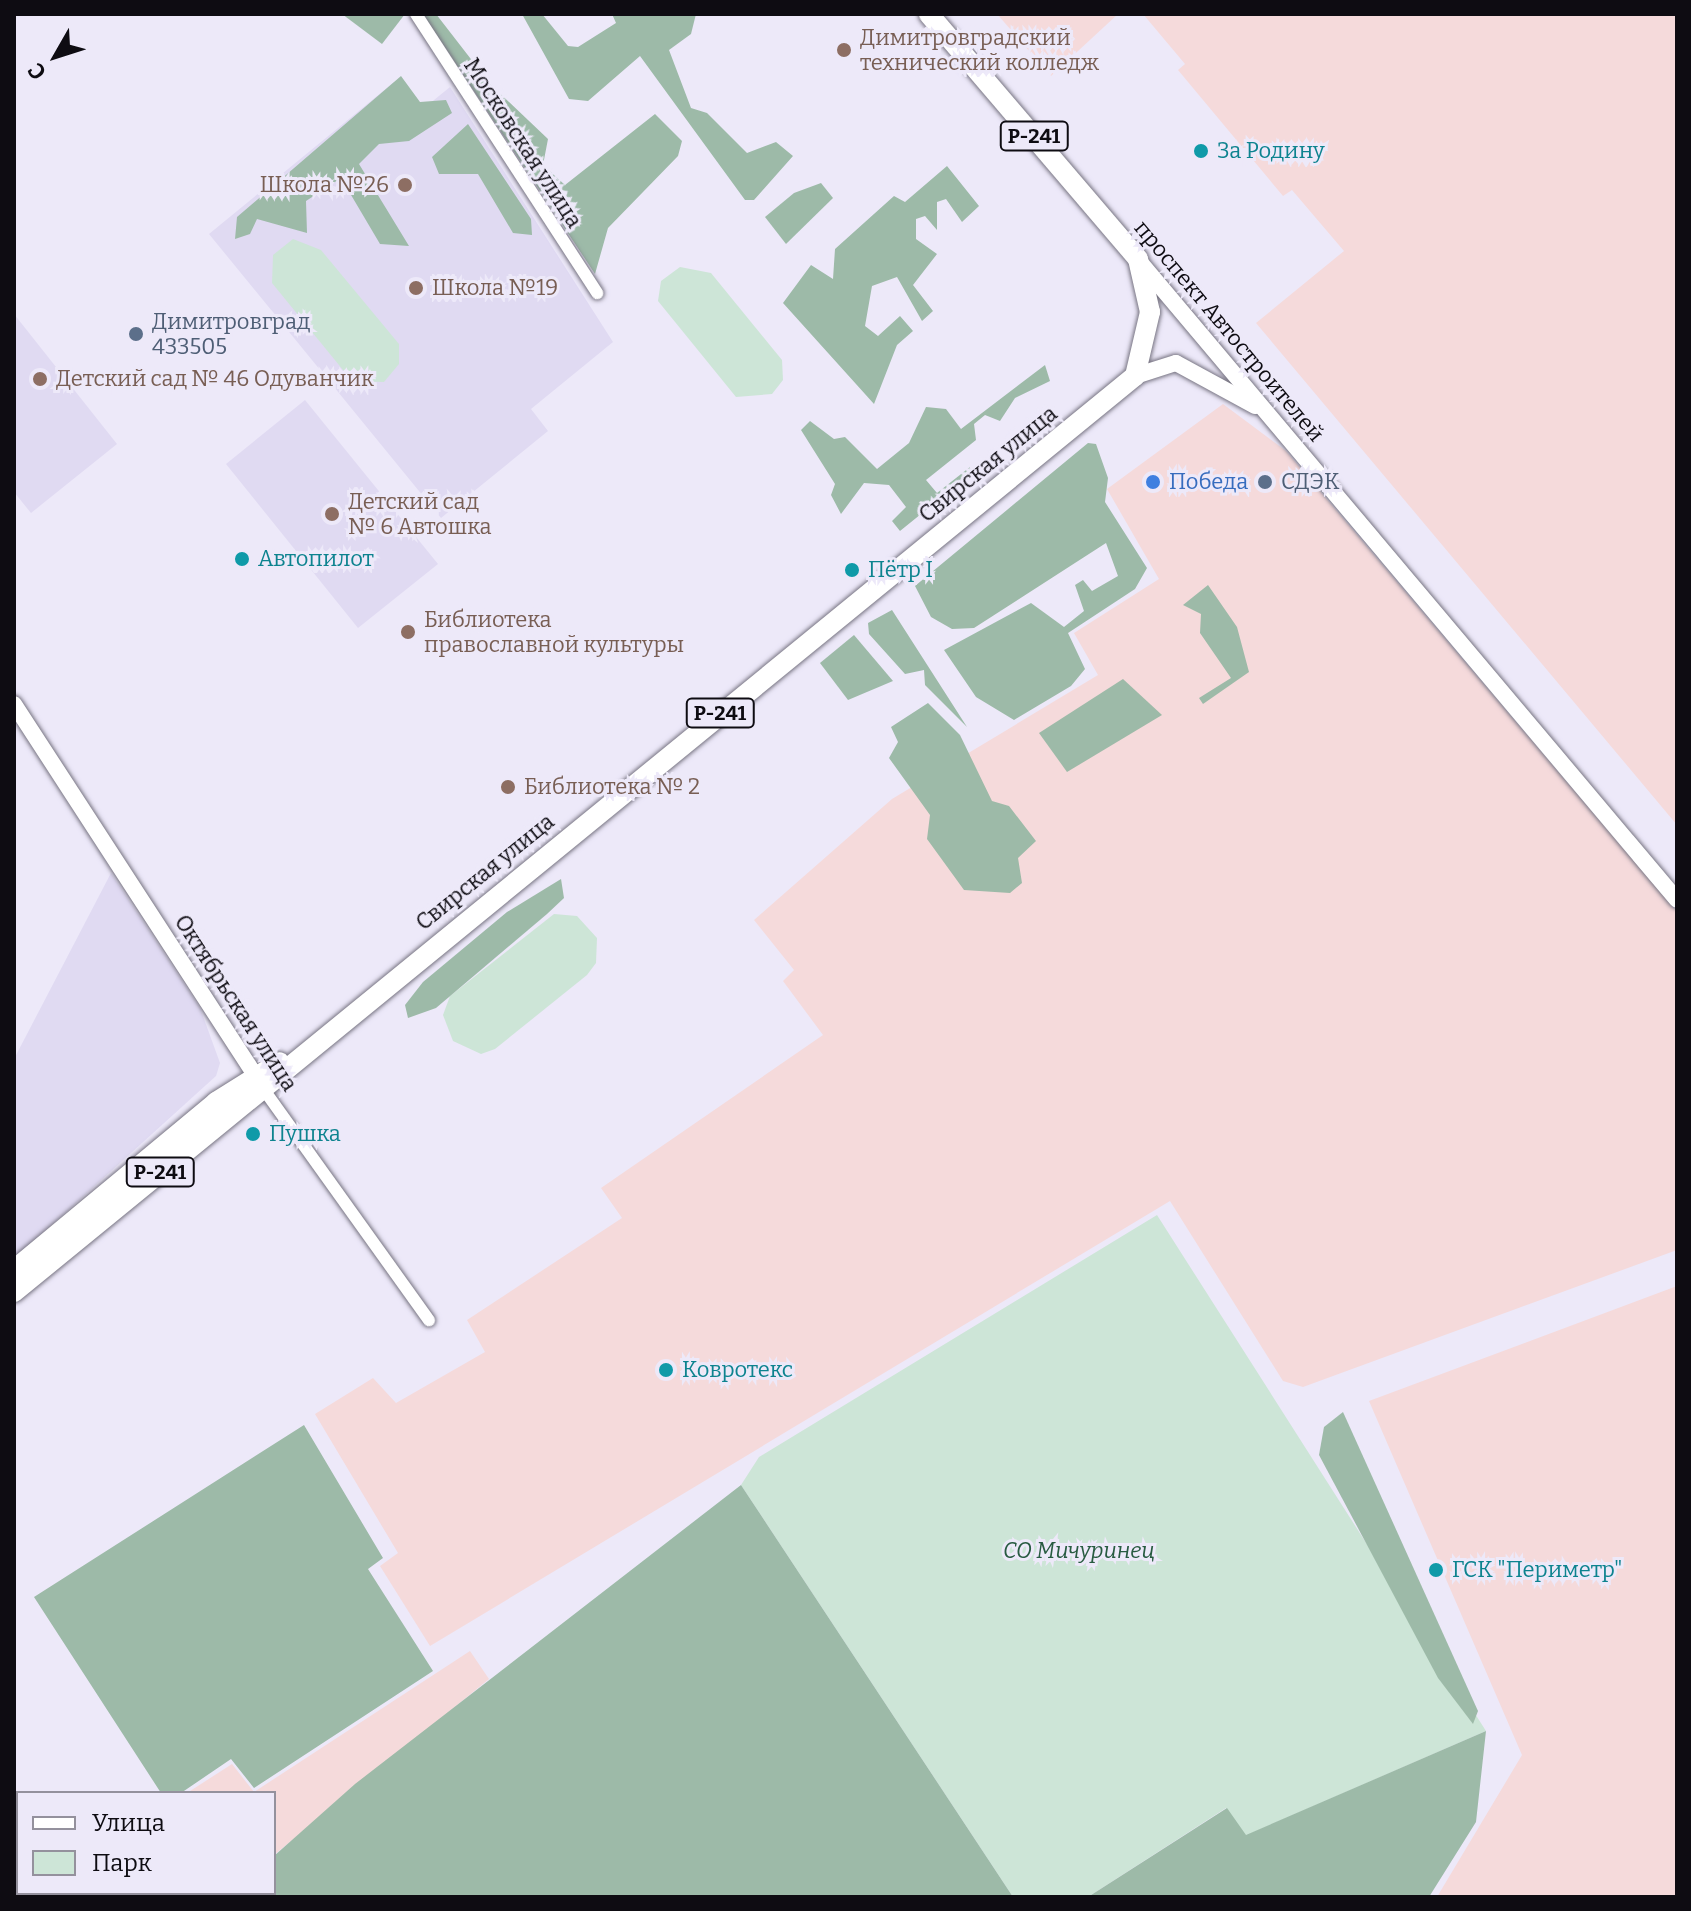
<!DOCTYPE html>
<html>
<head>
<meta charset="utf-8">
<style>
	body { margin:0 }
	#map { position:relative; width:1691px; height:1911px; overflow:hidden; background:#ede9f9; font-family:Bitter,serif }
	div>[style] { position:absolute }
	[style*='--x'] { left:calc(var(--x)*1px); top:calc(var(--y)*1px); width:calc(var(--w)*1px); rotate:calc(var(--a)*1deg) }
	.built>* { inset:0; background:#e0daf2 }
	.industrial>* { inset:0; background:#f5dadb }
	.green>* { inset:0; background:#cde5d7 }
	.forest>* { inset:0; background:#9dbaa8 }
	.roads { filter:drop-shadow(0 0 2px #777482) drop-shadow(0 0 2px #777482) }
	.minor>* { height:12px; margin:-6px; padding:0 6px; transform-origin:6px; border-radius:6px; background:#fff }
	.secondary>* { height:16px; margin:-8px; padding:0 8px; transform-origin:8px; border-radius:8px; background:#fff }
	.trunk>* { height:20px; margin:-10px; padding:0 10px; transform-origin:10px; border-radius:10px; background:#fff }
	.dots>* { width:22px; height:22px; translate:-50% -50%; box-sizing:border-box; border:4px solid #ede9f9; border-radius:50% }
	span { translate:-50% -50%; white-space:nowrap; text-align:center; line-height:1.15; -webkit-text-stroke:6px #ede9f9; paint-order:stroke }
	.shield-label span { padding:2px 6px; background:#ede9f9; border:2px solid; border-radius:6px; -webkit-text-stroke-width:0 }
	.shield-label { font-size:20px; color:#0e0c12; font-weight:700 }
	.education-label { font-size:22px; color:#785e54 }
	.left { translate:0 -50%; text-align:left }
	.right { translate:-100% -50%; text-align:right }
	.street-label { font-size:22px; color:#0e0c12 }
	.culture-label { font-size:22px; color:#0d838f }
	.service-label { font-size:22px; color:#4e5e75 }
	.shop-label { font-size:22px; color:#366cbe }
	.park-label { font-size:22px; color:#285b41; font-style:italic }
	.frame { position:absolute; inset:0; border:16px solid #0e0c12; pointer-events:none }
	.legend { position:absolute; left:16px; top:1791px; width:260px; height:104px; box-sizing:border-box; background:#ede9f9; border:2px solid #94919d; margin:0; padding:10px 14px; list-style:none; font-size:24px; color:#0e0c12 }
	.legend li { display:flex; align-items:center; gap:16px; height:40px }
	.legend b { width:40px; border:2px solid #94919d }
	.north { position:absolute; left:16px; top:16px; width:80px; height:80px; -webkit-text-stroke:6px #ede9f9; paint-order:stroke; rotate:231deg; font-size:22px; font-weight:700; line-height:32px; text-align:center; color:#0e0c12 }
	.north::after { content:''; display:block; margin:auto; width:28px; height:36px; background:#0e0c12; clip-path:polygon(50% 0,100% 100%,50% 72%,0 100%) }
</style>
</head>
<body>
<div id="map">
	<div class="built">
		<i style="clip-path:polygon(394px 82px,418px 113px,450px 87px,613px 342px,531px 409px,548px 431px,441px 518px,209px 234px)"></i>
		<i style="clip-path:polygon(14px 314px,117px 444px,31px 513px,14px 492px)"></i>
		<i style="clip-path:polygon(305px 400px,438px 564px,358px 628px,226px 464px)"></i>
		<i style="clip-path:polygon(111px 873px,200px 1008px,220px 1063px,216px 1076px,14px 1259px,14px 1059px)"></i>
	</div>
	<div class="industrial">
		<i style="clip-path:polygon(997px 14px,1118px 14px,1051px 76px)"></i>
		<i style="clip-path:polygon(1143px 14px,1677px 14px,1677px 825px,1256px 323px,1344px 251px,1292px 190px,1283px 196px,1178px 70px,1185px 64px)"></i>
		<i style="clip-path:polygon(1223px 404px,1286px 451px,1677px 912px,1677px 1250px,1303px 1387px,1283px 1381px,1170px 1201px,430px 1646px,380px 1566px,398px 1553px,315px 1414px,373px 1378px,396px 1403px,485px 1352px,467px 1320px,622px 1218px,601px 1188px,823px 1035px,783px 981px,794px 970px,754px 920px,892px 799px,1098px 675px,1074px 633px,1159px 579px,1107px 489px)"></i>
		<i style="clip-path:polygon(1677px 1286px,1677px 1897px,1437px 1897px,1522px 1755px,1369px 1401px)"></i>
		<i style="clip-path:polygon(470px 1651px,489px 1679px,274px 1855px,274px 1793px,187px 1793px,232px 1764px,254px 1792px)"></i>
		<i style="clip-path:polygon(35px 1893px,231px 1893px,29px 1897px)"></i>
	</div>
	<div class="green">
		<i style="clip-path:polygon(293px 239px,321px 250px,399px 344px,399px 364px,384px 382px,352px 381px,272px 283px,273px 255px)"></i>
		<i style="clip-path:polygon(680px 267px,711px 273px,782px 360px,783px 380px,772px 394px,736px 397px,658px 301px,661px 281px)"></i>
		<i style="clip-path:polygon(554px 914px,577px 916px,597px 938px,596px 963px,587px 975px,495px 1049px,481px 1054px,453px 1041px,443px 1015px,450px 996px)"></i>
		<i style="clip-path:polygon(1157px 1215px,1486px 1731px,1245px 1836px,1226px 1808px,1088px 1897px,1013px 1897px,741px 1485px,759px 1457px)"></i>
	</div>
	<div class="forest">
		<i style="clip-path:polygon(342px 14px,405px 14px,382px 44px)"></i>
		<i style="clip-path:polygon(423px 14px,436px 14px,491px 85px,548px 139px,543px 165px,565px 185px,655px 114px,682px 141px,678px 156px,608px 228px,595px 274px)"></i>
		<i style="clip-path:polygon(522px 14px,542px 14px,568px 46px,578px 47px,616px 23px,612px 14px,696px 14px,691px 34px,669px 50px,691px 108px,707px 113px,747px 153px,776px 142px,793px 156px,754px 200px,745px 200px,640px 56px,588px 101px,569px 99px)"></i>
		<i style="clip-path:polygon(401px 76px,420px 102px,446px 100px,452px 113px,409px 141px,379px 144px,359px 164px,409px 246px,380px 244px,341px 178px,306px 201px,307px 233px,257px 219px,250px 234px,235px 239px,237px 217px)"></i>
		<i style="clip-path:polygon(468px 124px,531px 219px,532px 235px,513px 233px,478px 174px,439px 174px,432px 157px)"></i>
		<i style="clip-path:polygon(947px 166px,979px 206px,962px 222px,946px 199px,937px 202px,937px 230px,925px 216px,916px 219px,916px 239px,937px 254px,913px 285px,933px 311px,922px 321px,897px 277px,872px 286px,865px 326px,878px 336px,900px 316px,913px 331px,897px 345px,874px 404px,783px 303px,811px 265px,833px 279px,835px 249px,894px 196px,905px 202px)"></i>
		<i style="clip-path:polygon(821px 183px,833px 198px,786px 244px,765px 217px,794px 193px)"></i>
		<i style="clip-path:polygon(1045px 365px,1050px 381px,1015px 398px,1000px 421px,985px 415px,974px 424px,976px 440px,926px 480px,937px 493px,970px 467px,973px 472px,900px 531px,892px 521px,906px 507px,889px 485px,864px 483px,841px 514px,831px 495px,835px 484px,801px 430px,810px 421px,834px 439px,845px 437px,877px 469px,909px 443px,926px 407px,946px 409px,961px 429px)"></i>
		<i style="clip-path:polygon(1088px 443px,1096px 444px,1108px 478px,1105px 502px,1147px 568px,1135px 589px,1068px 633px,1085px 669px,1071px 686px,1014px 720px,976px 697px,944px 650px,1031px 603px,1064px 627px,1084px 611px,1075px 585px,1083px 580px,1092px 591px,1118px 576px,1106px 543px,974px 628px,952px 629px,931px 617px,915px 586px)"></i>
		<i style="clip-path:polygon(1208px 585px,1237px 627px,1249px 672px,1203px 704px,1199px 698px,1231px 678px,1200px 633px,1201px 614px,1183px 605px)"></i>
		<i style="clip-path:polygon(892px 610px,967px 727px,925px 685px,924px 670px,905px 674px,869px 634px,868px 623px)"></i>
		<i style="clip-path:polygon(854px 635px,893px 681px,848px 700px,820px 663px)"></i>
		<i style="clip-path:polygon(1123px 679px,1162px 715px,1067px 772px,1039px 733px)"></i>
		<i style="clip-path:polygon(928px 703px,960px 735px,992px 801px,1009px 806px,1036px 841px,1018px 858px,1022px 883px,1010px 893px,964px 890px,927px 839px,930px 815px,889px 758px,898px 742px,891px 727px)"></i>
		<i style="clip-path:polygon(561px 879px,564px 898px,547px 914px,436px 1008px,408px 1018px,405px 1005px,423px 982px,507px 912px)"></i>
		<i style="clip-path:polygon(1343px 1412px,1478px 1711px,1473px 1724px,1438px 1678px,1319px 1455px,1324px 1427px)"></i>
		<i style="clip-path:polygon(304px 1425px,383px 1558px,368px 1569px,433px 1671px,254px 1788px,231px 1759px,181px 1793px,161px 1793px,34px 1597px)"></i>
		<i style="clip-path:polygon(741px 1485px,1013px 1897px,228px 1897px,274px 1893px,274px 1856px,355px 1784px)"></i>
		<i style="clip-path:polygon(1486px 1731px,1476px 1822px,1429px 1897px,1088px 1897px,1227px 1808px,1246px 1835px)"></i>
	</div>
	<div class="roads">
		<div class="minor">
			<i style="--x:416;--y:14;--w:333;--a:57"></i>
			<i style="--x:262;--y:1087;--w:287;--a:54.4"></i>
		</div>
		<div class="secondary">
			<i style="--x:1139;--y:261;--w:835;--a:49.9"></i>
			<i style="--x:1135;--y:376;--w:43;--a:-17.6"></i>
			<i style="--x:1176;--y:363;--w:90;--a:28.6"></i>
			<i style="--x:14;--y:704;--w:454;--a:57"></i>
		</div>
		<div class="trunk">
			<i style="--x:14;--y:1270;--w:263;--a:-39.7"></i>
			<i style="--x:216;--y:1102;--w:75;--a:-32"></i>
			<i style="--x:14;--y:1292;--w:1448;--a:-39.25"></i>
			<i style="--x:1135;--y:376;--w:66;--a:-76.8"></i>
			<i style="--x:1150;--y:312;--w:54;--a:-102.8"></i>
			<i style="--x:1138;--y:259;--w:322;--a:-130.5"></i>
		</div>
	</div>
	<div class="dots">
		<i style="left:844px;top:50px;background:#8d6e63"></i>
		<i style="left:1201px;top:151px;background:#0f9aa8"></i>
		<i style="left:405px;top:185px;background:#8d6e63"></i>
		<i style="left:416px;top:288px;background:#8d6e63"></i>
		<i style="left:136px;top:334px;background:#5c6f8a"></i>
		<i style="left:40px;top:379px;background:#8d6e63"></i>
		<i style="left:1153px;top:482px;background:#3f7fe0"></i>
		<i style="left:1265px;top:482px;background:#5c6f8a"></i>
		<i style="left:332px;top:514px;background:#8d6e63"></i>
		<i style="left:242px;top:559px;background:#0f9aa8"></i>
		<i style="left:852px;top:570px;background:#0f9aa8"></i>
		<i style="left:408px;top:632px;background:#8d6e63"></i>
		<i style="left:508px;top:787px;background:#8d6e63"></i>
		<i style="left:253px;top:1134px;background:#0f9aa8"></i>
		<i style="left:666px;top:1370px;background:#0f9aa8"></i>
		<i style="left:1436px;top:1570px;background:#0f9aa8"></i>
	</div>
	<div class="shield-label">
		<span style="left:1034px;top:136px">Р-241</span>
		<span style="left:720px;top:713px">Р-241</span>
		<span style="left:160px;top:1172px">Р-241</span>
	</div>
	<div class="education-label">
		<span class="left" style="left:860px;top:50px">Димитровградский<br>технический колледж</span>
		<span class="right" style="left:389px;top:185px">Школа №26</span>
		<span class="left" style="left:432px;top:288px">Школа №19</span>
		<span class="left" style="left:56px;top:379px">Детский сад № 46 Одуванчик</span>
		<span class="left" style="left:348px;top:514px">Детский сад<br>№ 6 Автошка</span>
		<span class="left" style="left:424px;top:632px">Библиотека<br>православной культуры</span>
		<span class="left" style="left:524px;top:787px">Библиотека № 2</span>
	</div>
	<div class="street-label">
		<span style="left:523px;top:143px;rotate:57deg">Московская улица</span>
		<span style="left:1229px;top:331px;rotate:50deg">проспект Автостроителей</span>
		<span style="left:988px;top:464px;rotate:-39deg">Свирская улица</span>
		<span style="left:485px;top:872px;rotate:-39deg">Свирская улица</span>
		<span style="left:236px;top:1003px;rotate:57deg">Октябрьская улица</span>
	</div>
	<div class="culture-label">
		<span class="left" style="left:1217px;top:151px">За Родину</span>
		<span class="left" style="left:258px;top:559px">Автопилот</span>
		<span class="left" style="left:868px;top:570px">Пётр I</span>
		<span class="left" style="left:269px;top:1134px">Пушка</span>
		<span class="left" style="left:682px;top:1370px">Ковротекс</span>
		<span class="left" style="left:1452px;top:1570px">ГСК "Периметр"</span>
	</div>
	<div class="service-label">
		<span class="left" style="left:152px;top:334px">Димитровград<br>433505</span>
		<span class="left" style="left:1281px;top:482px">СДЭК</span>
	</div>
	<div class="shop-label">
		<span class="left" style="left:1169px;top:482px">Победа</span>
	</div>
	<div class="park-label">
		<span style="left:1079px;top:1551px">СО Мичуринец</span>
	</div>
	<div class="frame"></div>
	<ul class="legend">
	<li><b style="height:10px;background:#fff"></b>Улица</li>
	<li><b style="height:22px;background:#cde5d7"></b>Парк</li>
	</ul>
	<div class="north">С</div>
</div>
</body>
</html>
